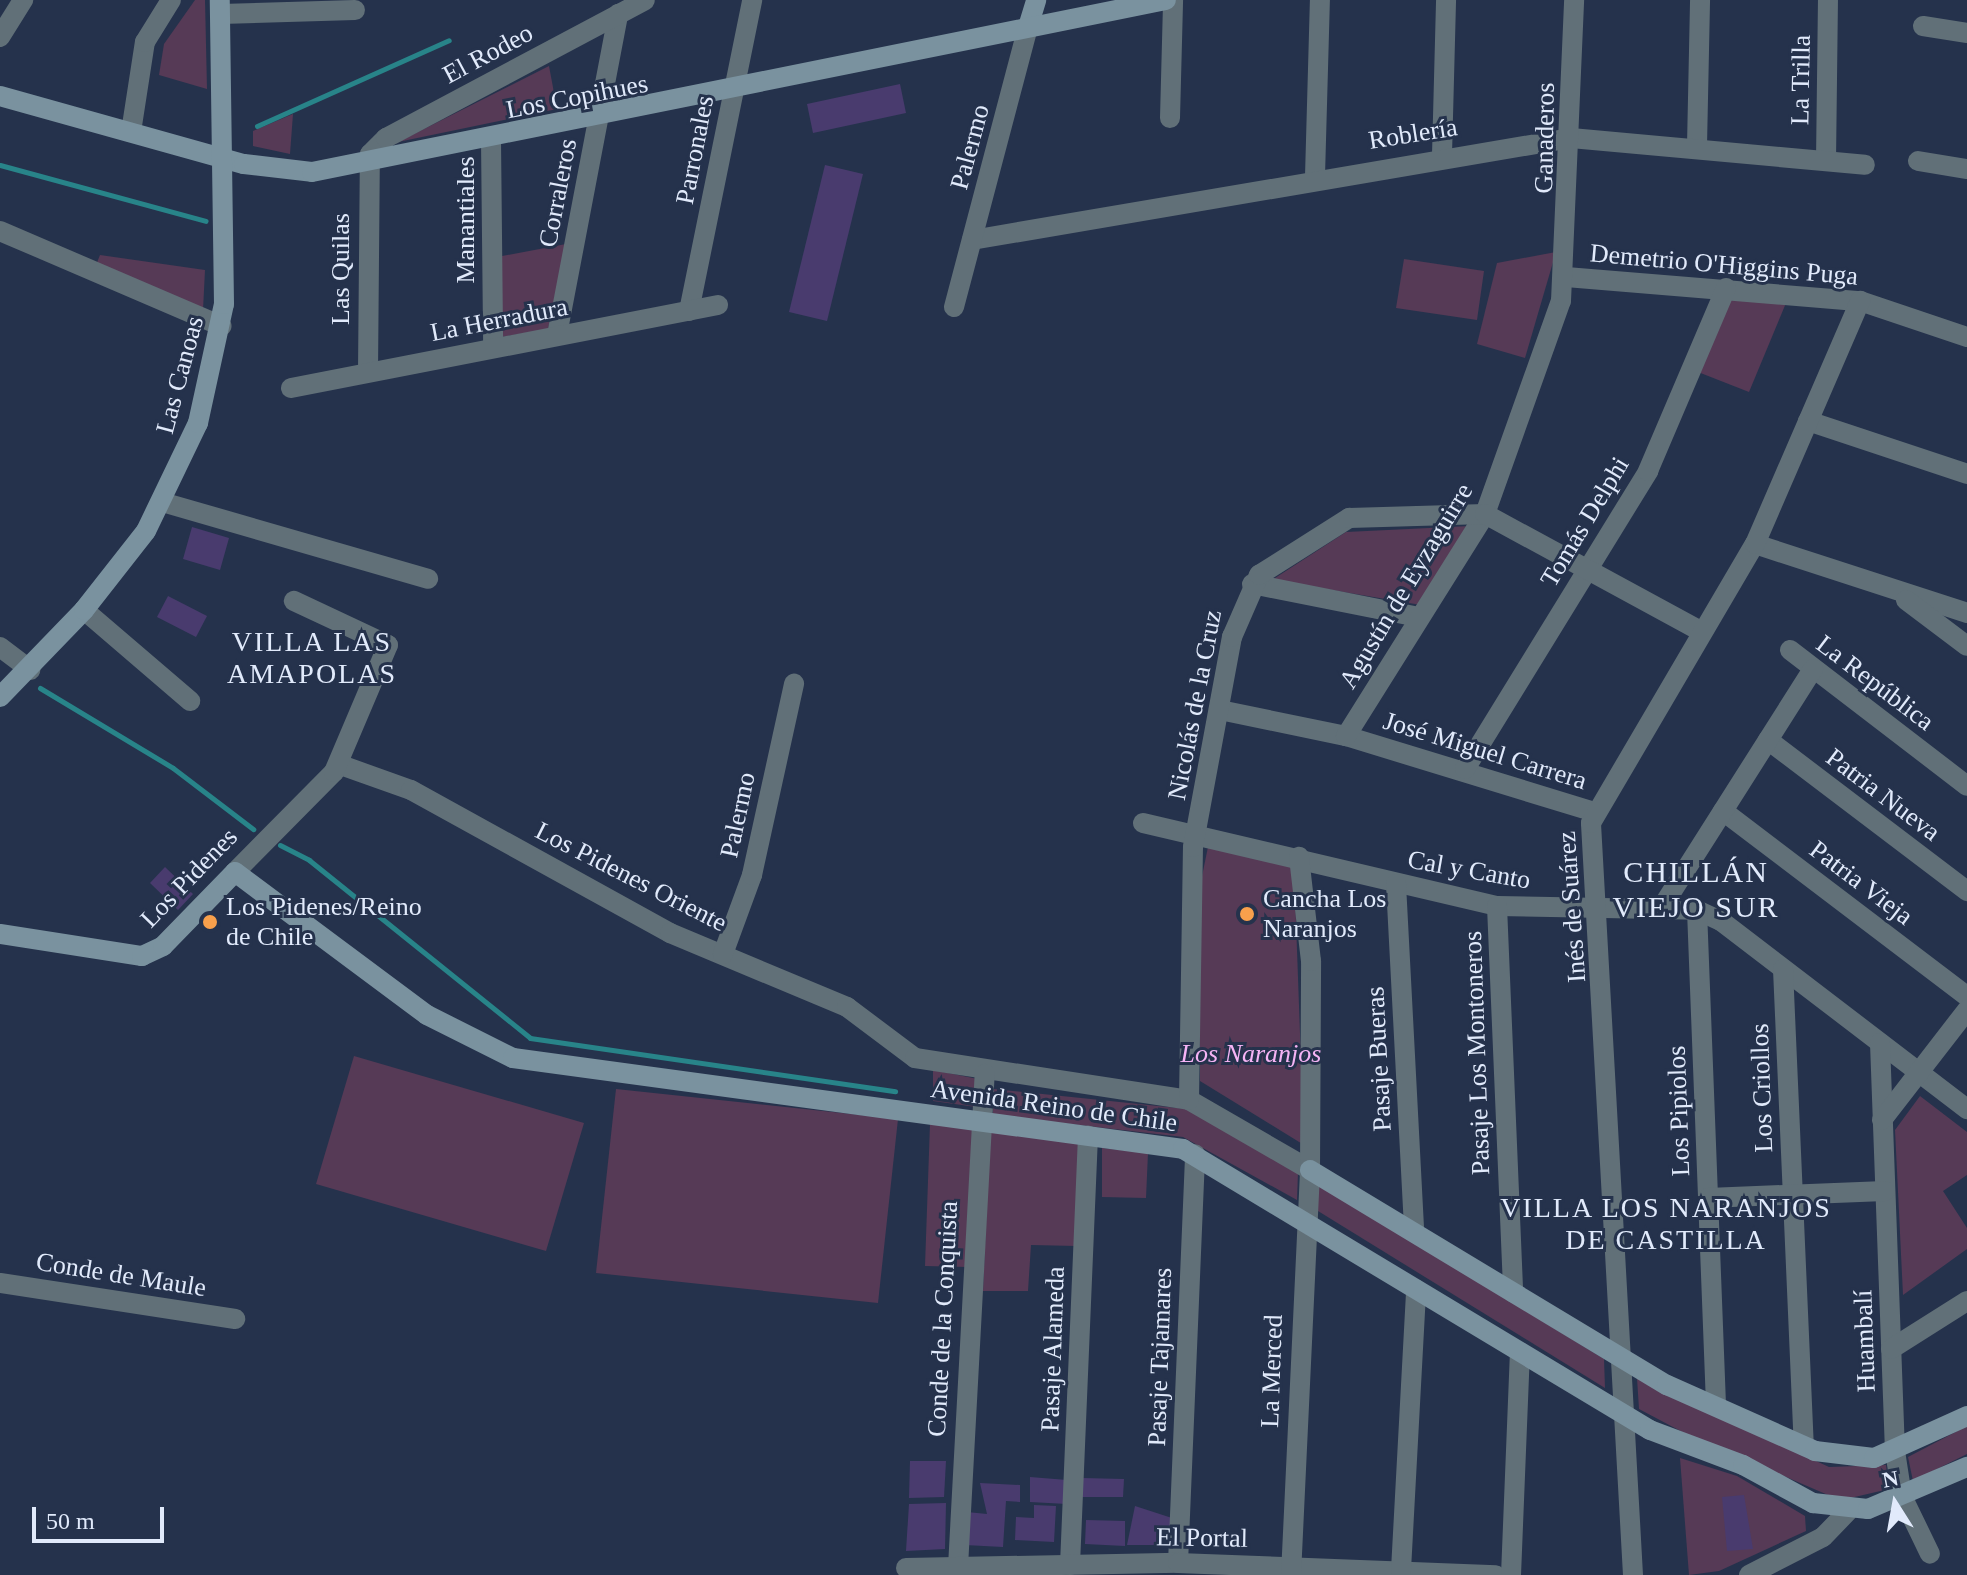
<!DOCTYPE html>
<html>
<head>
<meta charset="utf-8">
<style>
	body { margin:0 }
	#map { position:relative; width:1967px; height:1575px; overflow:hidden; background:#25324c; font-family:Georgia,serif }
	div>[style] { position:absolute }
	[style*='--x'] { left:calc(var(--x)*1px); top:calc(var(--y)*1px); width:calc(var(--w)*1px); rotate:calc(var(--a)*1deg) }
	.green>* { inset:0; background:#563a56 }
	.stream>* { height:5px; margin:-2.5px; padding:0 2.5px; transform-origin:2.5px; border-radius:2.5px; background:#288489 }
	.building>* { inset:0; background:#493b6e }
	.street>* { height:20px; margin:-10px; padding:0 10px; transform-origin:10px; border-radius:10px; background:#617078 }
	.secondary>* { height:20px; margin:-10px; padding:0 10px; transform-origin:10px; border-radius:10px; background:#7a929f }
	.dots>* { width:22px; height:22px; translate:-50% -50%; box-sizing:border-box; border:4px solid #25324c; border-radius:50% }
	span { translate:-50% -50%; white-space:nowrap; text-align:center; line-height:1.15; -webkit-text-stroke:6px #25324c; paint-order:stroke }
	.street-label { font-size:26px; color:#e1eafb }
	.poi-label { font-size:26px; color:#e1eafb }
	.left { translate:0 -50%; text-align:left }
	.park-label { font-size:26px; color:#f5b4f5; font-style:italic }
	.neighbourhood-label { font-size:28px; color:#e1eafb; letter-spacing:2px }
	.quarter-label { font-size:30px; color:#e1eafb; letter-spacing:2px }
	.north { position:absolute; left:1855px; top:1463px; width:80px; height:80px; -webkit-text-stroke:6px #25324c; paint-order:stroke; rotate:349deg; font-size:22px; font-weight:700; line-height:32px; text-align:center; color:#e1eafb }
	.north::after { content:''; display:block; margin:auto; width:28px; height:36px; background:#e1eafb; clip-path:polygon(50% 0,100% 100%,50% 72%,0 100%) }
	.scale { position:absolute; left:32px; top:1507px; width:132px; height:36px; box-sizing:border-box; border:4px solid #e1eafb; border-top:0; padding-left:10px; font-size:24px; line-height:28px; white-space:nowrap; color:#e1eafb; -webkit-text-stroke:6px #25324c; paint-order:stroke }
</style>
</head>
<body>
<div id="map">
	<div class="green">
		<i style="clip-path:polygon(195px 0,205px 0,207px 89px,159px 75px,164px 44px)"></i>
		<i style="clip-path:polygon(549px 66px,557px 109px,398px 142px)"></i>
		<i style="clip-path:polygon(293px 114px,290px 154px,253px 146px,253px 131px)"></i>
		<i style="clip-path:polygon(566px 244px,548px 329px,502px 337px,502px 256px)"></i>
		<i style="clip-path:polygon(1556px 252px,1525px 358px,1477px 344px,1497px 263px)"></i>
		<i style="clip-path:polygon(100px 255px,205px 270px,203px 310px,96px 265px)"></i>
		<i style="clip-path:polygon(1404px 259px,1484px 271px,1477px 320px,1396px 308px)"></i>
		<i style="clip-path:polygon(1728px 300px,1786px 303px,1749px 392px,1698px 372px)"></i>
		<i style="clip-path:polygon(1471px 526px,1421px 605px,1272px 580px,1346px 532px)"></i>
		<i style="clip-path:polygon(1209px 842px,1294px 866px,1304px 1145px,1200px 1081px,1200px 886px)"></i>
		<i style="clip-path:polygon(354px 1056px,584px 1123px,546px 1251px,316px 1184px)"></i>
		<i style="clip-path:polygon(933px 1070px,978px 1079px,976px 1107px,933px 1101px)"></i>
		<i style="clip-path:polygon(616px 1089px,898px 1119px,878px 1303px,596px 1273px)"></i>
		<i style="clip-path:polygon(993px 1089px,1187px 1109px,1298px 1173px,1297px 1200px,1183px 1137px,993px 1115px)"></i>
		<i style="clip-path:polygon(1920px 1096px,1967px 1132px,1967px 1175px,1943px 1191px,1967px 1228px,1967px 1249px,1903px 1295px,1895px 1130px)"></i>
		<i style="clip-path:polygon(930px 1124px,973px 1129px,967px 1267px,925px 1266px)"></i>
		<i style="clip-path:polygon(990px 1132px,1081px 1144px,1077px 1246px,1031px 1245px,1028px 1291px,983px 1291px)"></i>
		<i style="clip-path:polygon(1102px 1148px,1148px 1153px,1146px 1198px,1102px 1197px)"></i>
		<i style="clip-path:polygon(1318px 1184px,1604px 1359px,1605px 1388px,1318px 1211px)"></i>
		<i style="clip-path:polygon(1637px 1378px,1829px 1467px,1886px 1465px,1889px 1489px,1846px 1499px,1828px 1495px,1690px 1436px,1639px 1409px)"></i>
		<i style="clip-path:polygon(1967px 1426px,1967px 1454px,1913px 1481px,1908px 1457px)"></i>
		<i style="clip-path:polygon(1680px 1458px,1737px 1476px,1805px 1516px,1806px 1531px,1719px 1571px,1689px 1575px)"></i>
	</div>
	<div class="stream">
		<i style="--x:257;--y:126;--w:210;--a:-24.1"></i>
		<i style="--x:0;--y:165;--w:213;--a:15.2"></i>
		<i style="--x:40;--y:688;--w:155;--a:31"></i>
		<i style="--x:173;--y:768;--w:101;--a:37.3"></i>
		<i style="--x:280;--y:845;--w:33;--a:27"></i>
		<i style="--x:309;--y:860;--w:284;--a:38.8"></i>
		<i style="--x:530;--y:1038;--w:369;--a:8.3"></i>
	</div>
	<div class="building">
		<i style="clip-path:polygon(900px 84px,906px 113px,813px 133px,807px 104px)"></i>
		<i style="clip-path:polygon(825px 165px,863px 174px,827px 321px,789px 312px)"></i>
		<i style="clip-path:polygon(192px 527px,229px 538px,220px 570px,183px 559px)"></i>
		<i style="clip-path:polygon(168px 596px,207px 616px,196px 637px,157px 617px)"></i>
		<i style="clip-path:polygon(165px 867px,193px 894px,178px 910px,150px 883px)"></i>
		<i style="clip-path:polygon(910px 1461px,946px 1461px,944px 1497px,909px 1498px)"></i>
		<i style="clip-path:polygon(1030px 1477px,1067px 1480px,1067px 1504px,1030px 1502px)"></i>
		<i style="clip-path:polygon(1082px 1478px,1124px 1479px,1123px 1497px,1082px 1497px)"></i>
		<i style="clip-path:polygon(980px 1483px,1020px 1485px,1020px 1502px,1006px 1501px,1003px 1547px,965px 1545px,967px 1512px,987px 1514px)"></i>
		<i style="clip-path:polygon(1744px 1495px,1753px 1549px,1727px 1551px,1722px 1497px)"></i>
		<i style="clip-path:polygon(946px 1503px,945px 1549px,906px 1551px,909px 1504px)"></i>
		<i style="clip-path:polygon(1034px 1505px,1056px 1506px,1054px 1542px,1015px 1540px,1016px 1517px,1034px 1518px)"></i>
		<i style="clip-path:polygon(1135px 1506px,1172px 1518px,1171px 1545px,1127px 1545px)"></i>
		<i style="clip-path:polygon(1086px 1520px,1125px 1521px,1125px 1546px,1085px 1544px)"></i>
	</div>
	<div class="street">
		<i style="--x:221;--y:14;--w:134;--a:-1.7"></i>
		<i style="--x:1923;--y:26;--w:45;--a:9"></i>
		<i style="--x:0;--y:37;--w:44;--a:-58.1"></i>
		<i style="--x:1170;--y:118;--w:118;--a:-88.5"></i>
		<i style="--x:131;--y:132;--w:91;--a:-81.2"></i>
		<i style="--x:145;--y:42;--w:49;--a:-58.2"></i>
		<i style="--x:491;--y:140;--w:208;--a:89.4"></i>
		<i style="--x:1697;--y:146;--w:146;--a:-88.8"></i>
		<i style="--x:1442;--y:155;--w:155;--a:-88.5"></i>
		<i style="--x:1826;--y:161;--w:161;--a:-89.3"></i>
		<i style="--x:1918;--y:161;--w:50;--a:9.3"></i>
		<i style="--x:1315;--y:176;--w:176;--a:-88.4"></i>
		<i style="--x:0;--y:231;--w:241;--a:23.2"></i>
		<i style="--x:972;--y:240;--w:608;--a:-9.66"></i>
		<i style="--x:1571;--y:138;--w:295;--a:5.2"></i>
		<i style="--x:1566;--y:277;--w:295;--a:4.7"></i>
		<i style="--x:1860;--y:301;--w:113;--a:18.6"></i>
		<i style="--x:954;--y:307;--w:290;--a:-75.2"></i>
		<i style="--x:689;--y:311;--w:317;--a:-78.5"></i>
		<i style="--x:557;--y:335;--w:327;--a:-79.2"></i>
		<i style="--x:368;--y:372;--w:218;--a:-89.5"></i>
		<i style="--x:370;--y:154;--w:23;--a:-45"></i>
		<i style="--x:386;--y:138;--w:293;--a:-28"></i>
		<i style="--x:291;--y:388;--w:435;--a:-11"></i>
		<i style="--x:1808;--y:421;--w:168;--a:18.4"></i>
		<i style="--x:162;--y:502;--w:277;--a:16.1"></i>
		<i style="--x:1755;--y:544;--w:223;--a:18"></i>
		<i style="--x:1252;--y:584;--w:169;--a:11.2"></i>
		<i style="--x:1906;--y:600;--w:76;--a:37"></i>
		<i style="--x:84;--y:610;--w:140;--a:40.6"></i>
		<i style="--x:0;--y:647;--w:38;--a:37"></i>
		<i style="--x:1790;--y:650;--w:223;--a:37.5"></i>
		<i style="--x:1220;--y:710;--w:129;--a:11.7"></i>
		<i style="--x:1346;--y:736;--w:259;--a:17"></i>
		<i style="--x:1346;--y:736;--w:262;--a:-57.9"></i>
		<i style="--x:1485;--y:514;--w:226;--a:-70.4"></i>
		<i style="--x:1561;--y:301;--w:301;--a:-87.5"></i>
		<i style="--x:1768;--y:740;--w:250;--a:37.2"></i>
		<i style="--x:338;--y:764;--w:77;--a:19.6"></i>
		<i style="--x:411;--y:790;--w:296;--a:28.9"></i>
		<i style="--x:670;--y:933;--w:192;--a:22.7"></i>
		<i style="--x:847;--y:1007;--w:85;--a:36.9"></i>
		<i style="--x:915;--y:1058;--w:277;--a:8.7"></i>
		<i style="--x:1189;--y:1100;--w:140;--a:30"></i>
		<i style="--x:1465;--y:769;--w:350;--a:-58.4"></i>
		<i style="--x:1648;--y:471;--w:199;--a:-66.9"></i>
		<i style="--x:1723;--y:811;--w:306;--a:37.2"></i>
		<i style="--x:1143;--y:823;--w:364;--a:13.2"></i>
		<i style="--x:1497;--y:906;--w:200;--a:1.1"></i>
		<i style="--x:1697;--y:910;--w:26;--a:25"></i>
		<i style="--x:1721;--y:921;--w:310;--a:37.4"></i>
		<i style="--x:235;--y:872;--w:141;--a:-45.3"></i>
		<i style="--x:334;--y:772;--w:138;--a:-67"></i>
		<i style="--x:388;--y:645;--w:104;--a:-154.9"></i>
		<i style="--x:1396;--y:884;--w:348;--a:87"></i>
		<i style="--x:1497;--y:906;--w:387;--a:87.6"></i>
		<i style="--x:1662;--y:907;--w:282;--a:-57.6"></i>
		<i style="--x:1697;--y:910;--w:496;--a:87.8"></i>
		<i style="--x:723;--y:954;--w:84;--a:-69.8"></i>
		<i style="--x:752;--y:875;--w:196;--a:-77.6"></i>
		<i style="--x:1783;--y:969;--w:477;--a:87.5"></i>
		<i style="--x:1880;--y:1043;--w:408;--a:87.9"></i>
		<i style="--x:1895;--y:1451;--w:46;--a:81.2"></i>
		<i style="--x:1902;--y:1496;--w:64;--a:64.2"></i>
		<i style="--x:1189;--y:1100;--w:253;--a:-89.1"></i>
		<i style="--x:1193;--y:847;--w:214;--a:-79.5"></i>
		<i style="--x:1232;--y:637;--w:68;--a:-66.5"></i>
		<i style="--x:1259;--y:575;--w:107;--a:-32.3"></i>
		<i style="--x:1349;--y:518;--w:136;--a:-1.7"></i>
		<i style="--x:1485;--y:514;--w:247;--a:28.5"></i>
		<i style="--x:1882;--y:1120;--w:139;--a:-52.3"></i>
		<i style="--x:1708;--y:1198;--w:177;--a:-2.3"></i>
		<i style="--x:0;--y:1283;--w:238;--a:8.7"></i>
		<i style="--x:1891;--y:1349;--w:90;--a:-32.3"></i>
		<i style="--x:1178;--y:1563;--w:409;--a:-87.6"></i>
		<i style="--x:1070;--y:1565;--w:430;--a:-87.6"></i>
		<i style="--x:958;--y:1567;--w:494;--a:-86.9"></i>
		<i style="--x:906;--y:1568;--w:272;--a:-1.1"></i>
		<i style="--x:1178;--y:1563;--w:318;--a:2.2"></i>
		<i style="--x:1401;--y:1570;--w:281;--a:-86.9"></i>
		<i style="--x:1291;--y:1575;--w:405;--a:-87.3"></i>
		<i style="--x:1310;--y:1170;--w:209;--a:-89.7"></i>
		<i style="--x:1311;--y:961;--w:105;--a:-96.6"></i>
		<i style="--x:1511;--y:1575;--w:223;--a:-87.7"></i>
		<i style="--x:1633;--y:1575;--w:753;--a:-93.2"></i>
		<i style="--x:1591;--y:823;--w:324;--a:-59.6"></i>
		<i style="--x:1755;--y:544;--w:265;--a:-66.6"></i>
		<i style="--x:1749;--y:1575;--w:83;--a:-27.2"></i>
		<i style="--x:1823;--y:1537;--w:36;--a:-46"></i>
	</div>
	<div class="secondary">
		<i style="--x:1028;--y:27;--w:28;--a:-73"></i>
		<i style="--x:0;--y:96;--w:253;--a:15.6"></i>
		<i style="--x:244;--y:164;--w:68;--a:6.7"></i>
		<i style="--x:312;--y:172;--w:871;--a:-11.39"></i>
		<i style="--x:0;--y:697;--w:121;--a:-46"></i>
		<i style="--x:84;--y:610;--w:100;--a:-51.9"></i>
		<i style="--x:146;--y:531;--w:120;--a:-64.3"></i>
		<i style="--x:198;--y:423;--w:122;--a:-77.7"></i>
		<i style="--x:224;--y:304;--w:304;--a:-90.8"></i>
		<i style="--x:0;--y:934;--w:144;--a:8.8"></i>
		<i style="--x:142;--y:956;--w:23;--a:-25"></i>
		<i style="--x:163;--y:946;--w:103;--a:-45.8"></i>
		<i style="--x:235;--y:872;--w:239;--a:36.7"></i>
		<i style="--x:427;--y:1015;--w:96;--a:26.6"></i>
		<i style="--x:513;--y:1058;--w:676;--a:7.73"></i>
		<i style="--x:1183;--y:1149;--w:545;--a:31.04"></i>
		<i style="--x:1650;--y:1430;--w:99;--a:20.6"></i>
		<i style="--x:1743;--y:1465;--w:80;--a:28.5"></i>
		<i style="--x:1813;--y:1503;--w:55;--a:6.2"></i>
		<i style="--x:1868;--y:1509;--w:108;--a:-23"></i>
		<i style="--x:1310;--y:1170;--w:417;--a:31.1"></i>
		<i style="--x:1667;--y:1385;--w:162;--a:24"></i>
		<i style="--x:1815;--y:1451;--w:59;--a:6.8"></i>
		<i style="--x:1874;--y:1458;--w:102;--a:-24.3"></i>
	</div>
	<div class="dots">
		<i style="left:1247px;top:914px;background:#f8a04c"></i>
		<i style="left:210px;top:922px;background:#f8a04c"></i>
	</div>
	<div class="street-label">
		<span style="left:488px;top:54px;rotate:-28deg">El Rodeo</span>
		<span style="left:1801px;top:80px;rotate:-89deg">La Trilla</span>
		<span style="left:577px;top:97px;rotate:-11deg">Los Copihues</span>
		<span style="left:1413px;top:134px;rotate:-9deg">Roblería</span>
		<span style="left:1545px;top:138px;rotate:-89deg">Ganaderos</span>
		<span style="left:970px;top:147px;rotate:-75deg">Palermo</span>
		<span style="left:695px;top:150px;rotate:-79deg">Parronales</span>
		<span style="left:558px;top:193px;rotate:-79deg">Corraleros</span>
		<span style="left:466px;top:220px;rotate:-90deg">Manantiales</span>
		<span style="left:1724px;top:265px;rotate:5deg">Demetrio O'Higgins Puga</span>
		<span style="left:341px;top:269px;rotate:-90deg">Las Quilas</span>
		<span style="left:499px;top:320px;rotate:-11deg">La Herradura</span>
		<span style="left:180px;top:375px;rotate:-75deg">Las Canoas</span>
		<span style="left:1585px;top:522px;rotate:-59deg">Tomás Delphi</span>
		<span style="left:1406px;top:586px;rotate:-59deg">Agustín de Eyzaguirre</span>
		<span style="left:1875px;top:683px;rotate:37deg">La República</span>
		<span style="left:1195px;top:705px;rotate:-79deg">Nicolás de la Cruz</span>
		<span style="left:1485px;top:751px;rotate:17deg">José Miguel Carrera</span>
		<span style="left:1883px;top:795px;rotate:37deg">Patria Nueva</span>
		<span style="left:738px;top:815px;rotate:-78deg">Palermo</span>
		<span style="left:1469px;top:870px;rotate:10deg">Cal y Canto</span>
		<span style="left:631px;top:877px;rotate:27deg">Los Pidenes Oriente</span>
		<span style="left:189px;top:878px;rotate:-46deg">Los Pidenes</span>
		<span style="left:1861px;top:883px;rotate:37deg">Patria Vieja</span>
		<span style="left:1572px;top:907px;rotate:-94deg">Inés de Suárez</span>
		<span style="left:1477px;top:1053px;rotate:-92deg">Pasaje Los Montoneros</span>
		<span style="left:1379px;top:1059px;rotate:-93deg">Pasaje Bueras</span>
		<span style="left:1762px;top:1088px;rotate:-92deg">Los Criollos</span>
		<span style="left:1054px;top:1106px;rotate:8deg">Avenida Reino de Chile</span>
		<span style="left:1679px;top:1111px;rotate:-92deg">Los Pipiolos</span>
		<span style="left:121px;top:1275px;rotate:9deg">Conde de Maule</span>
		<span style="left:943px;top:1319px;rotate:-87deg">Conde de la Conquista</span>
		<span style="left:1865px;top:1341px;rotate:-92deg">Huambalí</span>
		<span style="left:1053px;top:1349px;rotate:-88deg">Pasaje Alameda</span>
		<span style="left:1160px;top:1357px;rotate:-88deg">Pasaje Tajamares</span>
		<span style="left:1272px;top:1371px;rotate:-88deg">La Merced</span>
		<span style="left:1202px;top:1538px;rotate:1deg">El Portal</span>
	</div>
	<div class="poi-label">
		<span class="left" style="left:1263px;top:914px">Cancha Los<br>Naranjos</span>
		<span class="left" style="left:226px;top:922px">Los Pidenes/Reino<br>de Chile</span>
	</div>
	<div class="park-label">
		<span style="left:1251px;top:1054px">Los Naranjos</span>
	</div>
	<div class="neighbourhood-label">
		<span style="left:312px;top:658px">VILLA LAS<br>AMAPOLAS</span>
		<span style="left:1666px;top:1224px">VILLA LOS NARANJOS<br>DE CASTILLA</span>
	</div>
	<div class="quarter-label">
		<span style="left:1696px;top:889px">CHILLÁN<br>VIEJO SUR</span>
	</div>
	<div class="north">N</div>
	<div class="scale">50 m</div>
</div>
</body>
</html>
